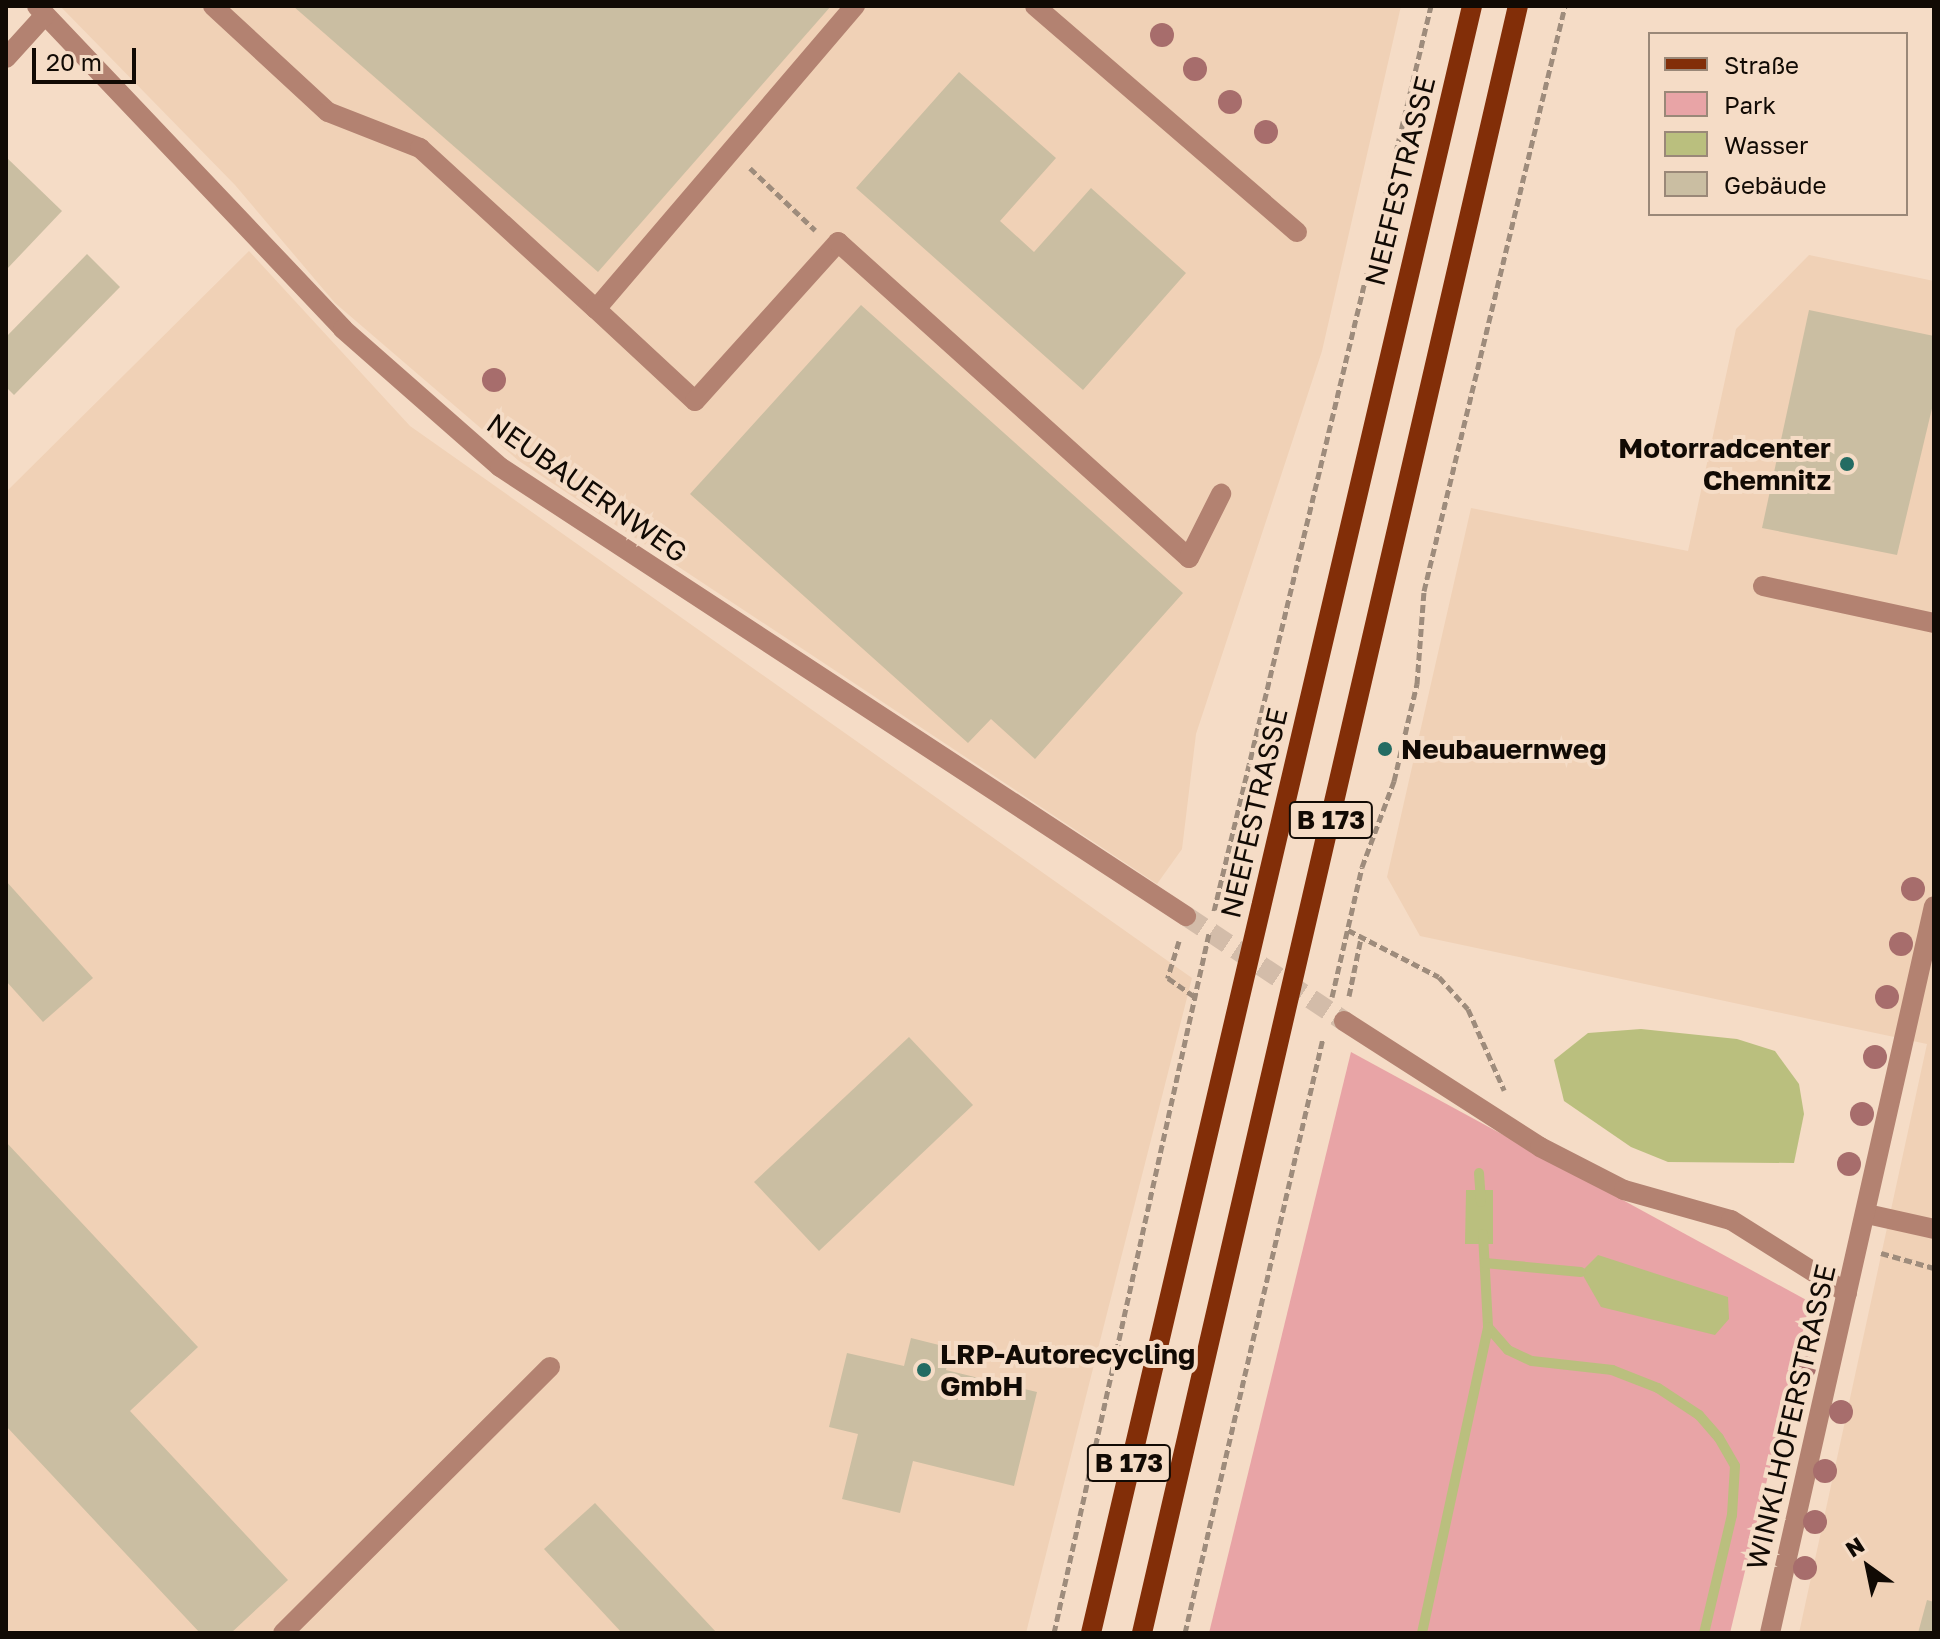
<!DOCTYPE html>
<html>
<head>
<meta charset="utf-8">
<style>
	body { margin:0 }
	#map { position:relative; width:1940px; height:1639px; overflow:hidden; background:#f5dcc6; font-family:"Golos Text",sans-serif }
	div>[style] { position:absolute }
	[style*='--x'] { left:calc(var(--x)*1px); top:calc(var(--y)*1px); width:calc(var(--w)*1px); rotate:calc(var(--a)*1deg) }
	.built>* { inset:0; background:#f0d1b6 }
	.green>* { inset:0; background:#e8a4a6 }
	.water>* { inset:0; background:#babf7e }
	.stream>* { height:10px; margin:-5px; padding:0 5px; transform-origin:5px; border-radius:5px; background:#babf7e }
	.building>* { inset:0; background:#cabea2 }
	.minor-tunnel>* { height:20px; margin-top:-10px; transform-origin:0; background:repeating-linear-gradient(90deg,#d3bca9 0 20px,transparent 0 30px) }
	.path>* { height:5px; margin-top:-2.5px; transform-origin:0; background:repeating-linear-gradient(90deg,#9e8c7c 0 8px,transparent 0 12px) }
	.minor>* { height:20px; margin:-10px; padding:0 10px; transform-origin:10px; border-radius:10px; background:#b38271 }
	.major>* { height:20px; margin:-10px; padding:0 10px; transform-origin:10px; border-radius:10px; background:#822e08 }
	.trees>* { width:24px; height:24px; margin:-12px; border-radius:50%; background:#a76d6c }
	.dots>* { width:22px; height:22px; translate:-50% -50%; box-sizing:border-box; border:4px solid #f5dcc6; border-radius:50% }
	span { translate:-50% -50%; white-space:nowrap; text-align:center; line-height:1.15; -webkit-text-stroke:8px #f5dcc6; paint-order:stroke }
	.shield-label span { padding:2px 6px; background:#f5dcc6; border:2px solid; border-radius:6px; -webkit-text-stroke-width:0 }
	.shield-label { font-size:26px; color:#110a04; font-weight:700 }
	.street-label { font-size:28px; color:#110a04 }
	.poi-label { font-size:28px; color:#110a04; font-weight:700 }
	.right { translate:-100% -50%; text-align:right }
	.left { translate:0 -50%; text-align:left }
	.frame { position:absolute; inset:0; border:8px solid #110a04; pointer-events:none }
	.legend { position:absolute; left:1648px; top:32px; width:260px; height:184px; box-sizing:border-box; background:#f5dcc6; border:2px solid #9a8878; margin:0; padding:10px 14px; list-style:none; font-size:24px; color:#110a04 }
	.legend li { display:flex; align-items:center; gap:16px; height:40px }
	.legend b { width:40px; border:2px solid #9a8878 }
	.north { position:absolute; left:1828px; top:1527px; width:80px; height:80px; -webkit-text-stroke:6px #f5dcc6; paint-order:stroke; rotate:327deg; font-size:22px; font-weight:700; line-height:32px; text-align:center; color:#110a04 }
	.north::after { content:''; display:block; margin:auto; width:28px; height:36px; background:#110a04; clip-path:polygon(50% 0,100% 100%,50% 72%,0 100%) }
	.scale { position:absolute; left:32px; top:48px; width:104px; height:36px; box-sizing:border-box; border:4px solid #110a04; border-top:0; padding-left:10px; font-size:24px; line-height:28px; white-space:nowrap; color:#110a04; -webkit-text-stroke:6px #f5dcc6; paint-order:stroke }
</style>
</head>
<body>
<div id="map">
	<div class="built">
		<i style="clip-path:polygon(60px 6px,1401px 6px,1322px 351px,1196px 734px,1182px 849px,1157px 884px,519px 461px,335px 303px,235px 185px)"></i>
		<i style="clip-path:polygon(249px 251px,410px 426px,1192px 978px,1026px 1633px,6px 1633px,6px 492px)"></i>
		<i style="clip-path:polygon(1809px 255px,1934px 281px,1934px 1633px,1799px 1633px,1927px 1044px,1420px 936px,1387px 877px,1471px 508px,1688px 551px,1736px 329px)"></i>
	</div>
	<div class="green">
		<i style="clip-path:polygon(1351px 1052px,1810px 1302px,1730px 1633px,1209px 1633px)"></i>
	</div>
	<div class="water">
		<i style="clip-path:polygon(1641px 1029px,1737px 1039px,1775px 1051px,1799px 1084px,1804px 1114px,1794px 1163px,1668px 1162px,1631px 1147px,1564px 1101px,1554px 1060px,1588px 1033px)"></i>
		<i style="clip-path:polygon(1466px 1190px,1493px 1190px,1493px 1244px,1465px 1244px)"></i>
		<i style="clip-path:polygon(1598px 1255px,1728px 1297px,1729px 1319px,1715px 1335px,1601px 1307px,1581px 1272px)"></i>
	</div>
	<div class="stream">
		<i style="--x:1479;--y:1173;--w:29;--a:86"></i>
		<i style="--x:1483;--y:1234;--w:93;--a:86.9"></i>
		<i style="--x:1488;--y:1327;--w:30;--a:49"></i>
		<i style="--x:1508;--y:1350;--w:26;--a:25"></i>
		<i style="--x:1532;--y:1361;--w:81;--a:6.4"></i>
		<i style="--x:1612;--y:1370;--w:49;--a:21.4"></i>
		<i style="--x:1658;--y:1388;--w:49;--a:33.4"></i>
		<i style="--x:1699;--y:1415;--w:30;--a:49"></i>
		<i style="--x:1719;--y:1438;--w:32;--a:60"></i>
		<i style="--x:1735;--y:1466;--w:49;--a:93.5"></i>
		<i style="--x:1732;--y:1515;--w:121;--a:103.3"></i>
		<i style="--x:1485;--y:1263;--w:96;--a:5.4"></i>
		<i style="--x:1422;--y:1633;--w:313;--a:-77.8"></i>
	</div>
	<div class="building">
		<i style="clip-path:polygon(293px 6px,831px 6px,598px 272px)"></i>
		<i style="clip-path:polygon(959px 72px,1056px 158px,1000px 221px,1034px 252px,1091px 188px,1186px 273px,1083px 390px,856px 188px)"></i>
		<i style="clip-path:polygon(6px 157px,62px 211px,6px 270px)"></i>
		<i style="clip-path:polygon(87px 254px,120px 287px,14px 395px,6px 387px,6px 337px)"></i>
		<i style="clip-path:polygon(861px 305px,1183px 593px,1035px 759px,991px 719px,968px 743px,690px 494px)"></i>
		<i style="clip-path:polygon(1809px 310px,1934px 336px,1934px 400px,1897px 555px,1762px 528px)"></i>
		<i style="clip-path:polygon(6px 881px,93px 978px,43px 1022px,6px 981px)"></i>
		<i style="clip-path:polygon(909px 1037px,973px 1105px,819px 1251px,754px 1182px)"></i>
		<i style="clip-path:polygon(6px 1142px,198px 1347px,130px 1411px,288px 1580px,231px 1633px,200px 1633px,6px 1426px)"></i>
		<i style="clip-path:polygon(911px 1338px,951px 1348px,946px 1370px,1037px 1392px,1014px 1486px,913px 1461px,900px 1513px,842px 1499px,858px 1434px,829px 1427px,847px 1353px,904px 1366px)"></i>
		<i style="clip-path:polygon(595px 1503px,717px 1633px,622px 1633px,544px 1549px)"></i>
		<i style="clip-path:polygon(1927px 1600px,1934px 1602px,1934px 1633px,1918px 1633px)"></i>
	</div>
	<div class="minor-tunnel">
		<i style="--x:1186;--y:916;--w:190;--a:33.6"></i>
	</div>
	<div class="path">
		<i style="--x:750;--y:168;--w:90;--a:43.6"></i>
		<i style="--x:1214;--y:911;--w:931;--a:-76.52"></i>
		<i style="--x:1348;--y:930;--w:102;--a:27.3"></i>
		<i style="--x:1439;--y:977;--w:43;--a:47.8"></i>
		<i style="--x:1468;--y:1009;--w:89;--a:66"></i>
		<i style="--x:1179;--y:941;--w:39;--a:107"></i>
		<i style="--x:1168;--y:978;--w:33;--a:35"></i>
		<i style="--x:1349;--y:996;--w:59;--a:-78.3"></i>
		<i style="--x:1332;--y:997;--w:133;--a:-77"></i>
		<i style="--x:1362;--y:867;--w:92;--a:-69.6"></i>
		<i style="--x:1394;--y:781;--w:100;--a:-76.7"></i>
		<i style="--x:1417;--y:684;--w:93;--a:-85.7"></i>
		<i style="--x:1424;--y:591;--w:602;--a:-76.45"></i>
		<i style="--x:1881;--y:1253;--w:55;--a:15.8"></i>
		<i style="--x:1054;--y:1633;--w:717;--a:-77.51"></i>
		<i style="--x:1185;--y:1633;--w:611;--a:-76.94"></i>
	</div>
	<div class="minor">
		<i style="--x:37;--y:6;--w:445;--a:46.5"></i>
		<i style="--x:343;--y:329;--w:209;--a:41.3"></i>
		<i style="--x:500;--y:467;--w:820;--a:33.21"></i>
		<i style="--x:213;--y:6;--w:156;--a:42.7"></i>
		<i style="--x:328;--y:112;--w:99;--a:21.4"></i>
		<i style="--x:420;--y:148;--w:239;--a:42.5"></i>
		<i style="--x:596;--y:309;--w:399;--a:-49.5"></i>
		<i style="--x:1035;--y:6;--w:346;--a:40.8"></i>
		<i style="--x:6;--y:58;--w:58;--a:-47.8"></i>
		<i style="--x:596;--y:309;--w:135;--a:42.9"></i>
		<i style="--x:695;--y:401;--w:214;--a:-48"></i>
		<i style="--x:838;--y:242;--w:472;--a:42"></i>
		<i style="--x:1189;--y:558;--w:72;--a:-63.4"></i>
		<i style="--x:1763;--y:586;--w:175;--a:12.2"></i>
		<i style="--x:1344;--y:1021;--w:233;--a:32.7"></i>
		<i style="--x:1540;--y:1147;--w:94;--a:27.1"></i>
		<i style="--x:1624;--y:1190;--w:111;--a:15.7"></i>
		<i style="--x:1731;--y:1220;--w:137;--a:32.2"></i>
		<i style="--x:1867;--y:1214;--w:69;--a:12.6"></i>
		<i style="--x:283;--y:1633;--w:377;--a:-44.9"></i>
		<i style="--x:1770;--y:1633;--w:745;--a:-77.29"></i>
	</div>
	<div class="major">
		<i style="--x:1091;--y:1633;--w:1671;--a:-76.82"></i>
		<i style="--x:1142;--y:1633;--w:1670;--a:-76.99"></i>
	</div>
	<div class="trees">
		<i style="left:1162px;top:35px"></i>
		<i style="left:1195px;top:69px"></i>
		<i style="left:1230px;top:102px"></i>
		<i style="left:1266px;top:132px"></i>
		<i style="left:494px;top:380px"></i>
		<i style="left:1913px;top:889px"></i>
		<i style="left:1901px;top:944px"></i>
		<i style="left:1887px;top:997px"></i>
		<i style="left:1875px;top:1057px"></i>
		<i style="left:1862px;top:1114px"></i>
		<i style="left:1849px;top:1164px"></i>
		<i style="left:1804px;top:1368px"></i>
		<i style="left:1841px;top:1412px"></i>
		<i style="left:1825px;top:1471px"></i>
		<i style="left:1815px;top:1522px"></i>
		<i style="left:1805px;top:1568px"></i>
	</div>
	<div class="dots">
		<i style="left:1847px;top:464px;background:#246c63"></i>
		<i style="left:1385px;top:749px;background:#246c63"></i>
		<i style="left:924px;top:1370px;background:#246c63"></i>
	</div>
	<div class="shield-label">
		<span style="left:1331px;top:820px">B 173</span>
		<span style="left:1129px;top:1463px">B 173</span>
	</div>
	<div class="street-label">
		<span style="left:1400px;top:181px;rotate:-76deg">NEEFESTRASSE</span>
		<span style="left:587px;top:488px;rotate:35deg">NEUBAUERNWEG</span>
		<span style="left:1254px;top:813px;rotate:-77deg">NEEFESTRASSE</span>
		<span style="left:1791px;top:1417px;rotate:-77deg">WINKLHOFERSTRASSE</span>
	</div>
	<div class="poi-label">
		<span class="right" style="left:1831px;top:464px">Motorradcenter<br>Chemnitz</span>
		<span class="left" style="left:1401px;top:749px">Neubauernweg</span>
		<span class="left" style="left:940px;top:1370px">LRP-Autorecycling<br>GmbH</span>
	</div>
	<div class="frame"></div>
	<ul class="legend">
	<li><b style="height:10px;background:#822e08"></b>Straße</li>
	<li><b style="height:22px;background:#e8a4a6"></b>Park</li>
	<li><b style="height:22px;background:#babf7e"></b>Wasser</li>
	<li><b style="height:22px;background:#cabea2"></b>Gebäude</li>
	</ul>
	<div class="north">N</div>
	<div class="scale">20 m</div>
</div>
</body>
</html>
